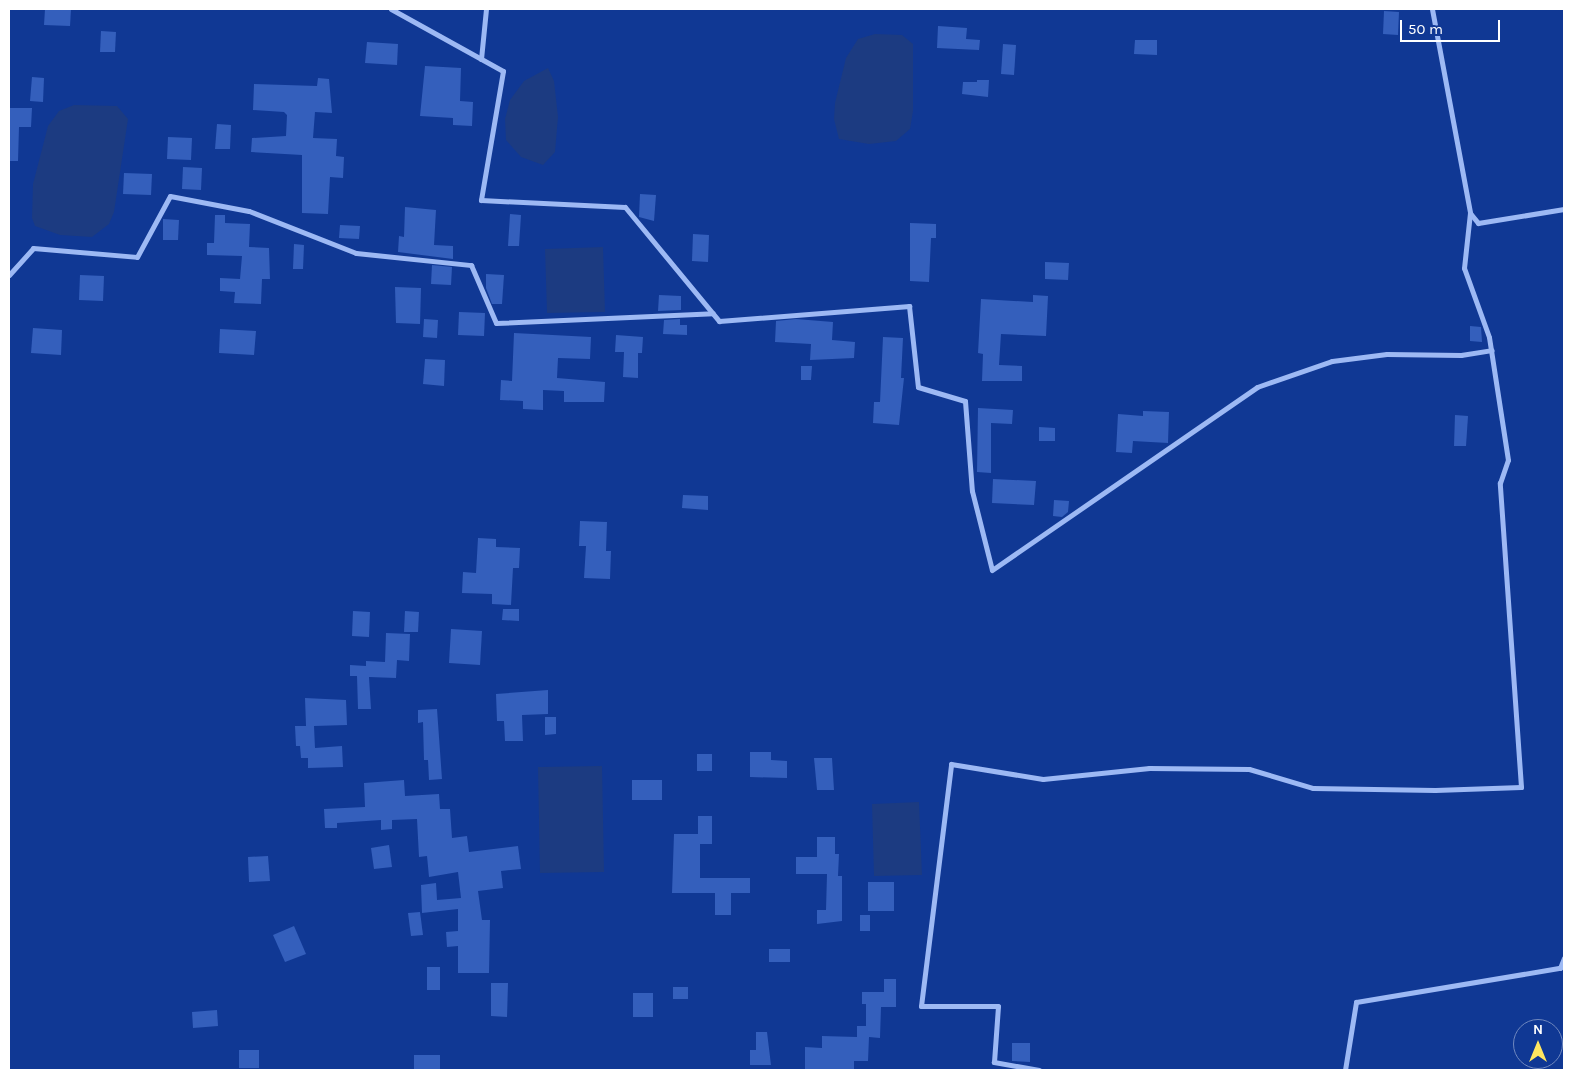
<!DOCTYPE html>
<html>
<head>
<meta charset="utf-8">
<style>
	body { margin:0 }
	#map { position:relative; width:1573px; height:1079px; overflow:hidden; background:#103894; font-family:Karla,sans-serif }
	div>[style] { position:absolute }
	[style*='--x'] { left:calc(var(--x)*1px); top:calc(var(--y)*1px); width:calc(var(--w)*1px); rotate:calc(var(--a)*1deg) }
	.water>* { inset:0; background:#1c3b81 }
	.building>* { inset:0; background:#345fbc }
	.minor>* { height:5px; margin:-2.5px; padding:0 2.5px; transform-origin:2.5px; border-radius:2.5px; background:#9db9f4 }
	span { translate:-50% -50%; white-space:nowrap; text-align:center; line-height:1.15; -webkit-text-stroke:4.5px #103894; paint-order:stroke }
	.frame { position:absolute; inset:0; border:10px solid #fff; pointer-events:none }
	.north { position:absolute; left:1513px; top:1019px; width:50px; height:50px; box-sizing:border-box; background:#103894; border:1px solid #7088bf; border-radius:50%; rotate:0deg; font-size:14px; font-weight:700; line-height:20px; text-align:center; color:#fff }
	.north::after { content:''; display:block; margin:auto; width:18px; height:22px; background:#ffe660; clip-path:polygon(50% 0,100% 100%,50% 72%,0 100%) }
	.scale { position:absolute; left:1400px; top:20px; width:100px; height:22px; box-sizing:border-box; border:2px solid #fff; border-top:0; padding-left:6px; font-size:15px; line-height:18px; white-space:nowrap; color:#fff; -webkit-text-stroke:4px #103894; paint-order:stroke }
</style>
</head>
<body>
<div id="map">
	<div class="water">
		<i style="clip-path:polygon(875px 34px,902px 35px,913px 44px,913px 111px,910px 129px,896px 141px,869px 144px,839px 139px,834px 119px,835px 103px,846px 58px,858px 39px)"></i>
		<i style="clip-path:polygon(548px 68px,554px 81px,558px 117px,555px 152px,543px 165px,521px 157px,506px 140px,505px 119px,510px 100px,524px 81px)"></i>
		<i style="clip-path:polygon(74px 105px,117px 106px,128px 119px,114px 212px,109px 224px,92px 237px,60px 235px,35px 226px,32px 218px,33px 184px,48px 126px,59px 111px)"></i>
		<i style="clip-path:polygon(603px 247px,605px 312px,547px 313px,545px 249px)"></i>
		<i style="clip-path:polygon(602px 766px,604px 872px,540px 873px,538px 767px)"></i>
		<i style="clip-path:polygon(919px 802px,922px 875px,874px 876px,872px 804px)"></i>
	</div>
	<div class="building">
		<i style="clip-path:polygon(45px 9px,71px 9px,70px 26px,44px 25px)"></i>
		<i style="clip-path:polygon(1384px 11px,1399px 12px,1398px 35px,1383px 34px)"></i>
		<i style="clip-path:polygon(938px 26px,967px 28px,966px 39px,980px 40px,979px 50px,937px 48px)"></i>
		<i style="clip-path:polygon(101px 31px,116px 32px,115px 52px,100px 52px)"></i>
		<i style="clip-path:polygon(1135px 40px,1157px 40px,1157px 55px,1134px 54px)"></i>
		<i style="clip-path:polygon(367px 42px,398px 44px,397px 65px,365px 63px)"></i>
		<i style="clip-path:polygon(1003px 44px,1016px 45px,1014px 75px,1001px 74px)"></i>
		<i style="clip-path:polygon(425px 66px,461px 68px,460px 101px,473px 102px,472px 126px,453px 125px,453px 118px,420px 116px)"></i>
		<i style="clip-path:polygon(32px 77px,44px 78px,43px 102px,30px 101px)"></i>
		<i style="clip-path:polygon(318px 78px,329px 79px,332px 113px,315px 112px,313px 138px,337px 139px,336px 156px,344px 157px,343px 178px,330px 177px,328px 214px,302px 213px,302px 155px,251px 152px,252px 138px,286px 136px,287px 115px,284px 112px,253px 110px,254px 84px,317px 86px)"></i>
		<i style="clip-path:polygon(977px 80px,989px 80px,988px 97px,962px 94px,963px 82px,977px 82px)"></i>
		<i style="clip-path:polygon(9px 108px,32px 108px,31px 127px,19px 127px,18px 161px,9px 161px)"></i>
		<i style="clip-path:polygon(217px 124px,231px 125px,230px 149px,215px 149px)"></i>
		<i style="clip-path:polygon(168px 137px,192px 138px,191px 160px,167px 159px)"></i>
		<i style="clip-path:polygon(183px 167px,202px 168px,201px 190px,182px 189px)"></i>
		<i style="clip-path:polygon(124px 173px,152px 174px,151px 195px,123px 194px)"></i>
		<i style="clip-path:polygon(640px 194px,656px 195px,654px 221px,639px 217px)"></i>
		<i style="clip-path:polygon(405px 207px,436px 210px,434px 245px,453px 246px,453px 259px,398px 252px,399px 236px,404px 237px)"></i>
		<i style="clip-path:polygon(510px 214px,521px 215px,519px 246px,508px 246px)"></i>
		<i style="clip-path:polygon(215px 215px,225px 215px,225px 223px,250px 224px,249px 247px,269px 248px,270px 279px,262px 279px,261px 304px,234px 303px,235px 292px,220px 291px,220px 278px,240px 279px,242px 256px,207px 255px,207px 243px,214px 243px)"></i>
		<i style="clip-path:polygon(163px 219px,179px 220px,178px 240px,163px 240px)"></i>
		<i style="clip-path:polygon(910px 223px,936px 224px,936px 238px,931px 238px,929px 282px,910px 281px)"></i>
		<i style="clip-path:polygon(340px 225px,360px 226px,359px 239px,339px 238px)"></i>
		<i style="clip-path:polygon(693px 234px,709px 235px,708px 262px,692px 261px)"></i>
		<i style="clip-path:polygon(294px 244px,304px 245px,303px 269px,293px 269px)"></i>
		<i style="clip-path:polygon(1045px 262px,1069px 263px,1068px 280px,1045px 279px)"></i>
		<i style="clip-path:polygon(432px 265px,452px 267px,451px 285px,431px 284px)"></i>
		<i style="clip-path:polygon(486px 274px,504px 275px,502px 304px,492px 304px,486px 288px)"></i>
		<i style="clip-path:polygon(80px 275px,104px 276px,103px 301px,79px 300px)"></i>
		<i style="clip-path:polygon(395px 287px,421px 288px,420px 324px,396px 323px)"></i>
		<i style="clip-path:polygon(659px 295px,681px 296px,681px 310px,658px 311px)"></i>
		<i style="clip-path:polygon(1033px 295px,1048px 296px,1046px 336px,1001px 334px,999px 365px,1022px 366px,1022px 381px,982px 381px,983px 354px,978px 353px,981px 299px,1033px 302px)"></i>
		<i style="clip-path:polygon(459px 312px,485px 313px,484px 336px,458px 335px)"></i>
		<i style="clip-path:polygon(424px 319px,438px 320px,437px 338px,423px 337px)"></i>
		<i style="clip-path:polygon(680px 319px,680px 325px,687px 325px,687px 335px,663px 334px,664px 320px)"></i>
		<i style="clip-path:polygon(796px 319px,833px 322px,832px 340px,855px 342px,854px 358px,810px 360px,811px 344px,775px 342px,776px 321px)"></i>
		<i style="clip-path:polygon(1470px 326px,1481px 327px,1482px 342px,1470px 341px)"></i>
		<i style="clip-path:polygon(33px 328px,62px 330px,61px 355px,31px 353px)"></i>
		<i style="clip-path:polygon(220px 329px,256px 331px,254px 355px,219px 353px)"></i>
		<i style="clip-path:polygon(514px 333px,591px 337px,590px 359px,558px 358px,557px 378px,605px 382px,604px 402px,564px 402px,564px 391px,543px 390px,543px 410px,523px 409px,523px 401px,500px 400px,501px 380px,512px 381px)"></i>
		<i style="clip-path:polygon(616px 335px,643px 337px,642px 353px,638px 353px,638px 378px,623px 377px,624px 352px,615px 352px)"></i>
		<i style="clip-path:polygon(883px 337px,903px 338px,901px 378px,904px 378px,899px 425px,873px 423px,874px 402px,880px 402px)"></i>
		<i style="clip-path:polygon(425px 359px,445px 360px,444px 386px,423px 384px)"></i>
		<i style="clip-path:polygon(801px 366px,812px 366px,811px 380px,801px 380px)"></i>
		<i style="clip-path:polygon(978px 408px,1013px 410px,1012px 424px,991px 423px,991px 473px,977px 472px)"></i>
		<i style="clip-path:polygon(1143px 411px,1169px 412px,1168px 443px,1133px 441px,1132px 453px,1116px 452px,1118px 414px,1143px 416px)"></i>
		<i style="clip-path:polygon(1455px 415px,1468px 416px,1466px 446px,1454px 446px)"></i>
		<i style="clip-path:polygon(1039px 427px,1055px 428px,1055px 441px,1039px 441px)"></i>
		<i style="clip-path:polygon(993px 479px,1036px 481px,1034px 505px,992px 503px)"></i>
		<i style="clip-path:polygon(683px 495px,708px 496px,708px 510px,682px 508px)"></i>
		<i style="clip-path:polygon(1054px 500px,1069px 501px,1068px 512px,1062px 517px,1053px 516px)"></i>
		<i style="clip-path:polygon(580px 521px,607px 522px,606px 551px,611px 551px,610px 579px,584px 578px,586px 546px,579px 546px)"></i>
		<i style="clip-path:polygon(478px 538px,496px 539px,496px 547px,520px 548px,519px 568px,513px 568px,511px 605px,492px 604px,492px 594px,462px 593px,463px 572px,476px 573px)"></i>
		<i style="clip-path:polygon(503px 609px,519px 609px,519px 621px,502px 620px)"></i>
		<i style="clip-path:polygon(353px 611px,370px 612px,369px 637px,352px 636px)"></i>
		<i style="clip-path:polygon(405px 611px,419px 612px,418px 632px,404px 632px)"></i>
		<i style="clip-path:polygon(451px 629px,482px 631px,480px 665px,449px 663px)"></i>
		<i style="clip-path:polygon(386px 633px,410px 634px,409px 661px,397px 660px,396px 678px,369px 677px,371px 709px,358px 709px,357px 676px,350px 676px,350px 665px,366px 666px,366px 661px,385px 662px)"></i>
		<i style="clip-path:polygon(548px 690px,548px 714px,522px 715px,523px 741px,505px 741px,504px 721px,497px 721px,496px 694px)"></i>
		<i style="clip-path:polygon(305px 698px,346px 700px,347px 725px,314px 726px,315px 748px,342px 746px,343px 767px,308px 768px,308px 758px,301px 758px,300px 746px,296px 746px,295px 726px,306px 726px)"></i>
		<i style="clip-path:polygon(437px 709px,442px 779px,429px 780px,428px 760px,424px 760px,423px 722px,418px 723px,418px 710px)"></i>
		<i style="clip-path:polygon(545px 717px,556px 717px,556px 734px,545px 735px)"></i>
		<i style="clip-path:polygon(750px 752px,771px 752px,771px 760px,787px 761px,787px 778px,750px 777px)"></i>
		<i style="clip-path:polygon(697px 754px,712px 754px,712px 771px,697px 771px)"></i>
		<i style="clip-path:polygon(814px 758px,832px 758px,834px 790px,817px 790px)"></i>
		<i style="clip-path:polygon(404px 780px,405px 796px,439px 794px,440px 809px,450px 809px,452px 838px,467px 836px,469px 852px,518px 846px,521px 869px,501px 871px,503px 888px,478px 891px,482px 920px,490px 920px,489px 973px,458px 973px,458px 946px,447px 947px,446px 932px,458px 931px,458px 909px,422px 913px,421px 885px,436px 883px,437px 900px,461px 898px,458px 872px,429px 877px,427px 856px,419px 857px,417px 819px,392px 820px,392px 829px,381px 830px,381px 820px,337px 823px,337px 828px,325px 828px,324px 809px,365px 807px,364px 783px)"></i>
		<i style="clip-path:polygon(632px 780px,662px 780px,662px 800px,632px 800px)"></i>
		<i style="clip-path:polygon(698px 816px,712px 816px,712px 844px,700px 844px,700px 878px,750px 878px,750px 893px,731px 893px,731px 915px,715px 915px,715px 893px,672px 893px,674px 834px,698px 834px)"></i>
		<i style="clip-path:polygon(817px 837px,835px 837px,835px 854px,839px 854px,838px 876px,842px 876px,842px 921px,817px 924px,817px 910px,826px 910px,827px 874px,796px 874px,796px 857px,817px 857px)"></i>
		<i style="clip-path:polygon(389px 845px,392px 867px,374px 869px,371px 848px)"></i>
		<i style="clip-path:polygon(268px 856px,270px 881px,249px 882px,248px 857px)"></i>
		<i style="clip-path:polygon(868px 882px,894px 882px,894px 911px,868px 911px)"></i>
		<i style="clip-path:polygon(420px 912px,423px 935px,411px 936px,408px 913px)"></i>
		<i style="clip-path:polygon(860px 915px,870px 915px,870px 931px,860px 931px)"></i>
		<i style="clip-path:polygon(294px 926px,306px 954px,285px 962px,273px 935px)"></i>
		<i style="clip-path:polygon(769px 949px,790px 949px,790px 962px,769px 962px)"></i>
		<i style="clip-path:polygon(427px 967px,440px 967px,440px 990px,427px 990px)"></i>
		<i style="clip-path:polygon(884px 979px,896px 979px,896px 1007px,881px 1007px,880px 1038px,869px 1037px,868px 1061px,854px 1061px,854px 1070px,805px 1070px,805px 1047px,822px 1048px,822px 1036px,857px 1037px,857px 1026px,866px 1026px,866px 1004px,862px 1004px,862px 992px,884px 992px)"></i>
		<i style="clip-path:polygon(491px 983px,508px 983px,507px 1017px,491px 1016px)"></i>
		<i style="clip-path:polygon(673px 987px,688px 987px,688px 999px,673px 999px)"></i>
		<i style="clip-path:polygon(633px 993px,653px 993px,653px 1017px,633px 1017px)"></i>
		<i style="clip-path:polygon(217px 1010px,218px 1026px,193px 1028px,192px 1012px)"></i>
		<i style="clip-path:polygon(756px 1032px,767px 1032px,771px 1065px,750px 1065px,750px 1050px,756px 1050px)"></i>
		<i style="clip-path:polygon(1012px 1043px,1030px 1043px,1030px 1062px,1012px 1061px)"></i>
		<i style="clip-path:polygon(239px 1050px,259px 1050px,259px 1068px,239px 1068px)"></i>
		<i style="clip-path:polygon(414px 1055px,440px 1055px,440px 1070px,414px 1070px)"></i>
	</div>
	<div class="minor">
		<i style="--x:391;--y:9;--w:128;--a:29"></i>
		<i style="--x:503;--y:71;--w:131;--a:99.7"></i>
		<i style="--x:481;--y:200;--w:144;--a:2.8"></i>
		<i style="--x:625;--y:207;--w:148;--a:50.5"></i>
		<i style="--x:719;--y:321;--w:191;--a:-4.5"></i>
		<i style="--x:909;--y:306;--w:81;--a:83.7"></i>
		<i style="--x:918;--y:387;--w:49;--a:16.6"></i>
		<i style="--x:965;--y:401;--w:90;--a:85.6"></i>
		<i style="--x:972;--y:491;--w:81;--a:75.8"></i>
		<i style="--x:992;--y:570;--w:322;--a:-34.6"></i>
		<i style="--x:1257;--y:387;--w:79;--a:-19.1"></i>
		<i style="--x:1332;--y:361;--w:55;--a:-7.3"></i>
		<i style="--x:1387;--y:354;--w:74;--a:0.8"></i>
		<i style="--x:1461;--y:355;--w:31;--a:-9"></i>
		<i style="--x:1432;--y:9;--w:208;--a:79.4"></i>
		<i style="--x:1470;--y:213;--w:13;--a:51"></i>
		<i style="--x:1478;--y:223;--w:87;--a:-9.2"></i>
		<i style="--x:481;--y:59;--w:50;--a:-84.3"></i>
		<i style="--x:9;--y:275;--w:36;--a:-48"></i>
		<i style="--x:33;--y:248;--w:104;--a:4.9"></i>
		<i style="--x:137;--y:257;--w:69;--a:-61.6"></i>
		<i style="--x:170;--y:196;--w:80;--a:10.8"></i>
		<i style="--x:249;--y:211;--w:115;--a:21.4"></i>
		<i style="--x:356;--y:253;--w:116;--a:6"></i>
		<i style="--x:471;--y:265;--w:63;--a:66.7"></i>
		<i style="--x:496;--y:323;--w:217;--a:-2.6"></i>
		<i style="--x:1039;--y:1070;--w:46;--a:-169.9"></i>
		<i style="--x:994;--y:1062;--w:56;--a:-85.9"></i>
		<i style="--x:998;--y:1006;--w:77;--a:180"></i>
		<i style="--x:921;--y:1006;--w:244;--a:-82.9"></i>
		<i style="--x:951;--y:764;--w:93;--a:9.3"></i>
		<i style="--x:1043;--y:779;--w:107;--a:-5.9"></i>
		<i style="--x:1149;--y:768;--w:100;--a:0.6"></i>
		<i style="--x:1249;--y:769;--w:67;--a:16.5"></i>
		<i style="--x:1313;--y:788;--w:122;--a:0.9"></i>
		<i style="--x:1435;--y:790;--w:86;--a:-2"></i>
		<i style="--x:1521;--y:787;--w:305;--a:-94"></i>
		<i style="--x:1500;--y:483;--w:24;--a:-71"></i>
		<i style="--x:1508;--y:460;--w:124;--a:-98.8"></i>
		<i style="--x:1489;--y:337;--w:73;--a:-109.9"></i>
		<i style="--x:1464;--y:268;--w:55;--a:-83.8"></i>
		<i style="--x:1345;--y:1070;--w:69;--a:-80.8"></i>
		<i style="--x:1356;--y:1002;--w:207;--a:-9.5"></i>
		<i style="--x:1560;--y:968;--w:11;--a:-68"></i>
	</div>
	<div class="frame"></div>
	<div class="north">N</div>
	<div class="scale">50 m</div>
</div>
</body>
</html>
